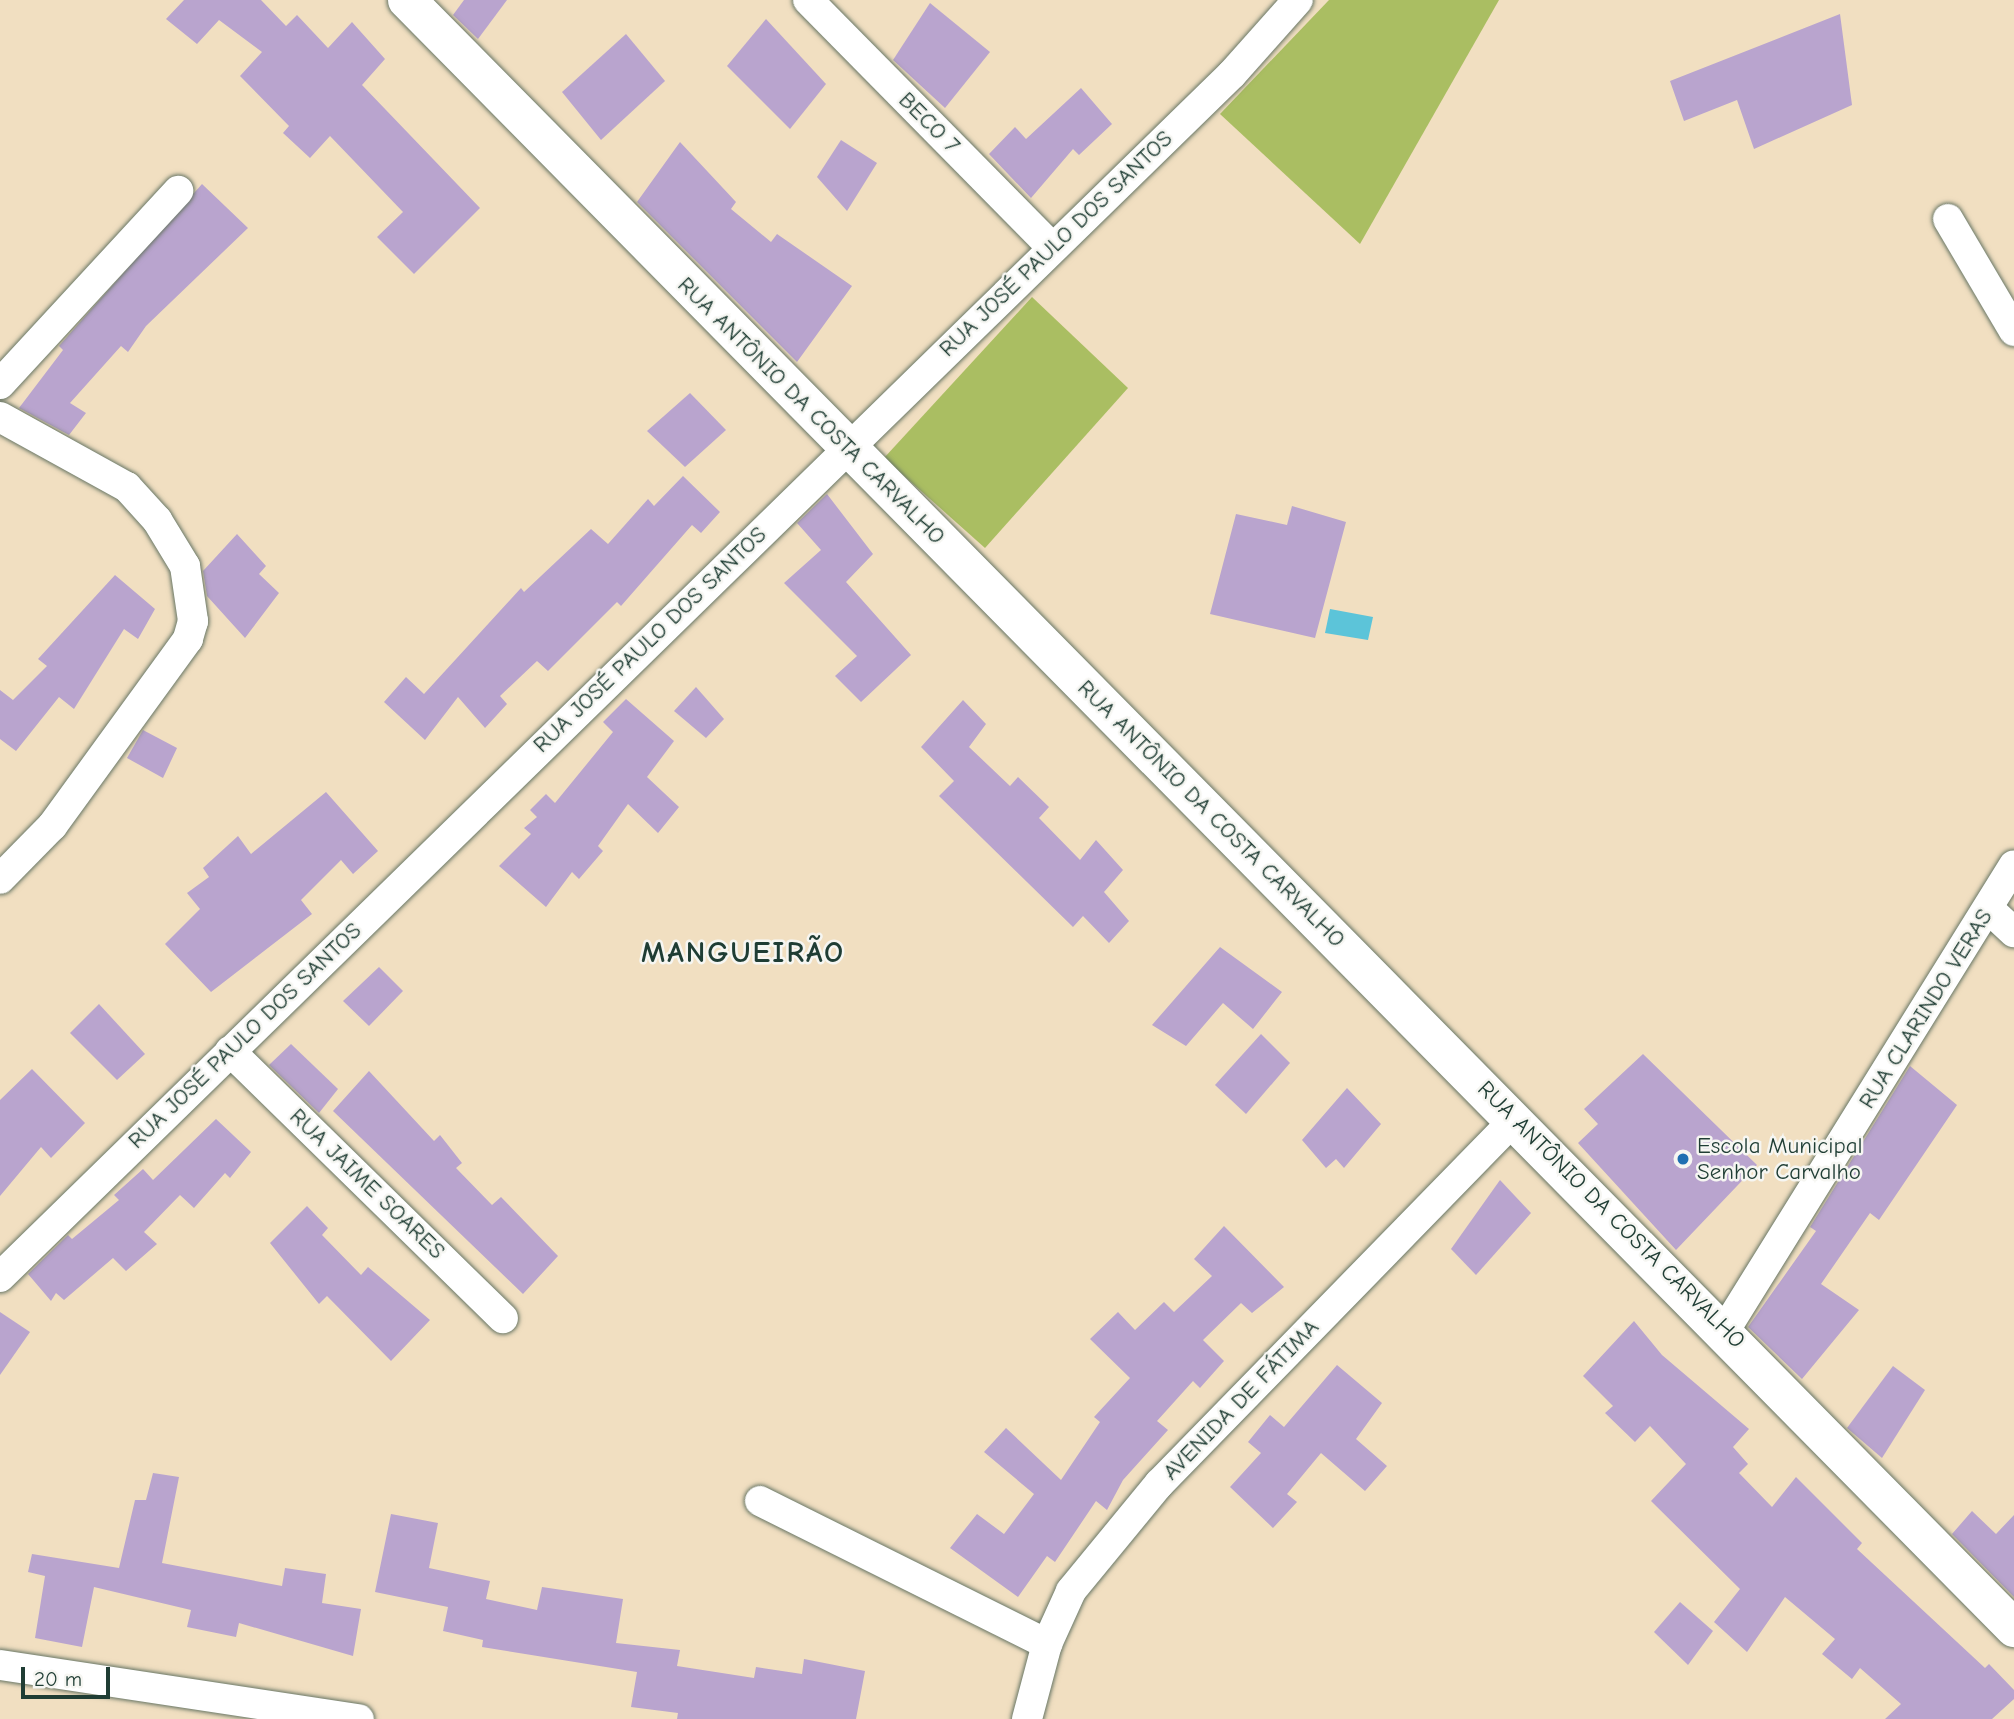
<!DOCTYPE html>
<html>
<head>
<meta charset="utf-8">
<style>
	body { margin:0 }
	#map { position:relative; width:2014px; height:1719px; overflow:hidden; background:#f1dfc1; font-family:"Comic Neue",sans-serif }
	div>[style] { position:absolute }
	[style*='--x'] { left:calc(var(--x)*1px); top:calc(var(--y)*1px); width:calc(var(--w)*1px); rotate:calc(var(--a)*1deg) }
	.green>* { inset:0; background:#aabe62 }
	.water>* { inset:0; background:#5cc4d9 }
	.building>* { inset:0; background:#b9a4ce }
	.roads { filter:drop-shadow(0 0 2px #687665) drop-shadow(0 0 2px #687665) }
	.minor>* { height:30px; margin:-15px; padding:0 15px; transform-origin:15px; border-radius:15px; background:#fff }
	.tertiary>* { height:38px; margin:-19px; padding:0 19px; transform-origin:19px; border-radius:19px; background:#fff }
	.dots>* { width:19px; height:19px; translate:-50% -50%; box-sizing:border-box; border:4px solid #f6f6f2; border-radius:50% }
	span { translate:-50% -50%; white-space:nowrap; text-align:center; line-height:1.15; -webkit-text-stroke:5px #f6f6f2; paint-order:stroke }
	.street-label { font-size:23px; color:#1f3d34 }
	.poi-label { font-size:23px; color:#1f3d34 }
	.left { translate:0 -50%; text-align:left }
	.district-label { font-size:30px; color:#1f3d34; font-weight:700; letter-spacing:2px }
	.scale { position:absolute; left:21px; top:1667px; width:89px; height:32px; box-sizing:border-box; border:4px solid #1f3d34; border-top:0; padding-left:9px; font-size:21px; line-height:24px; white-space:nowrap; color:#1f3d34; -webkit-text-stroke:5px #f6f6f2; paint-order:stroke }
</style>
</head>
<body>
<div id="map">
	<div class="green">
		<i style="clip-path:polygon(1329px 0,1499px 0,1360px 244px,1220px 114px)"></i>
		<i style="clip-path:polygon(1032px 297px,1128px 388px,985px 548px,884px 458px)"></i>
	</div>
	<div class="water">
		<i style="clip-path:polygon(1330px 609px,1373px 617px,1368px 640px,1325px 633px)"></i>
	</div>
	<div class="building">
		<i style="clip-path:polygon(184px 0,261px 0,286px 26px,297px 15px,328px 48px,352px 22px,385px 59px,362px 85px,480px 208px,414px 274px,377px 237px,403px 212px,330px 136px,310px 158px,283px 133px,289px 126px,240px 76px,262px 52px,219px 20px,197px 44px,166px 19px)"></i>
		<i style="clip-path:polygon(464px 0,507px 0,478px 39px,453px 15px)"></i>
		<i style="clip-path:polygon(930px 3px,990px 52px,945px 108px,893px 60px)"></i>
		<i style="clip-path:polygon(1840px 14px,1852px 105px,1754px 149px,1737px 100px,1684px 121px,1670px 81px)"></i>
		<i style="clip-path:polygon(766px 19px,826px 84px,790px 129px,727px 66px)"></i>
		<i style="clip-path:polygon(626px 34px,665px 81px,601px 140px,562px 92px)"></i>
		<i style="clip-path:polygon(1081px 88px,1112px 124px,1079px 155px,1073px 149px,1031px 198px,989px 154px,1015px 127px,1026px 139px)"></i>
		<i style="clip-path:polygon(841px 140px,877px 163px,847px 211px,817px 177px)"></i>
		<i style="clip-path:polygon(680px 142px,736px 202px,731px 209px,771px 242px,777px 234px,852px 286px,797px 362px,637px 202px)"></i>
		<i style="clip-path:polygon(202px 184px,248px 228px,146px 326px,128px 352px,121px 346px,70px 403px,86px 413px,69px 435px,19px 408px,63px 350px,59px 346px)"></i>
		<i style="clip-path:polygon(690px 393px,726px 430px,685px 467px,647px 431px)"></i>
		<i style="clip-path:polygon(683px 476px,720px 512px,701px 533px,692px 525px,621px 606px,617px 602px,548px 671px,537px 661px,500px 696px,507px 704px,485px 728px,458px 697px,425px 740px,384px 702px,406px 677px,424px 694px,521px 588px,524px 592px,591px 529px,608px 544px,648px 499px,654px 506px)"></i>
		<i style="clip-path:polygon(827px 494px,873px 554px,846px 582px,911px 655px,861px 702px,835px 676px,857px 656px,784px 583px,821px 550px,797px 523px)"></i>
		<i style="clip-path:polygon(1292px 506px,1346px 522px,1315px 638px,1210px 614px,1236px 514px,1287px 525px)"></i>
		<i style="clip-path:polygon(237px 534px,266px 566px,259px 574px,279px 593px,245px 638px,207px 596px,203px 571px)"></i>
		<i style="clip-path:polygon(115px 575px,155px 609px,138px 639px,124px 629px,74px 709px,59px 697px,16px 751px,0 739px,0 690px,13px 700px,47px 666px,38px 659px)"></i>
		<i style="clip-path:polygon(696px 687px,724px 719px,706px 738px,674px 711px)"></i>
		<i style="clip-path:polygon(626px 699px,674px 741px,647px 777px,679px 807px,658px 833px,628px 804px,598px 846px,603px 851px,579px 879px,572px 872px,546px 907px,499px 866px,531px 834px,524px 828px,537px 817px,530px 810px,546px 794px,555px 803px,613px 732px,603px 722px)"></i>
		<i style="clip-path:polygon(963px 700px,986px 724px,969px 747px,1010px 786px,1018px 777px,1049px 807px,1039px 818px,1080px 860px,1096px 840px,1123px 870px,1104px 892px,1129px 921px,1109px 943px,1083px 916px,1073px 927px,939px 796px,954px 781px,921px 747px)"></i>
		<i style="clip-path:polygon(143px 730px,177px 748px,163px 778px,127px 758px)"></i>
		<i style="clip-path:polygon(326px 792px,378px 851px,353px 874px,341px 860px,301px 900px,312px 914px,211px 992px,165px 944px,200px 909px,187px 893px,209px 877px,203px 868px,238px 836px,251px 854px)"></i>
		<i style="clip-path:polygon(1220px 947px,1282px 992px,1253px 1029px,1223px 1003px,1186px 1046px,1152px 1025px)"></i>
		<i style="clip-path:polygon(379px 967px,403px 991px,369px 1026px,343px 1001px)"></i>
		<i style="clip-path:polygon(99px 1004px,145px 1054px,117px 1080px,70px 1033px)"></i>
		<i style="clip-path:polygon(1261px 1034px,1290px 1063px,1246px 1114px,1215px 1085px)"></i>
		<i style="clip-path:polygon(291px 1044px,338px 1089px,319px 1113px,269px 1065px)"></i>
		<i style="clip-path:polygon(1643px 1054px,1757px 1165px,1676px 1250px,1578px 1143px,1598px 1124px,1584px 1109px)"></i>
		<i style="clip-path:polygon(1910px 1066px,1957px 1105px,1879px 1220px,1870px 1213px,1821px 1284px,1859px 1310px,1802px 1379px,1748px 1327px,1816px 1231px,1810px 1227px)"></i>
		<i style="clip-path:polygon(32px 1069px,85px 1123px,51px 1158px,41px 1147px,0 1196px,0 1100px)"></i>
		<i style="clip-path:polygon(369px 1071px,434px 1141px,440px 1135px,462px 1163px,456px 1168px,492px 1205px,501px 1197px,558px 1256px,523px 1294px,333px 1111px)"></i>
		<i style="clip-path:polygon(1347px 1088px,1381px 1124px,1344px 1168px,1336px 1159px,1326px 1168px,1302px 1140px)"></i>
		<i style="clip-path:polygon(216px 1119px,251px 1152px,230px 1178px,225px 1173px,194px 1208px,180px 1195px,144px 1232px,157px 1244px,126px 1271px,113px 1258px,64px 1300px,56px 1293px,51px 1301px,28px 1274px,68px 1235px,72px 1239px,119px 1200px,114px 1195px,143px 1169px,153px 1180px)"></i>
		<i style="clip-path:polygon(1500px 1180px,1531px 1213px,1476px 1275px,1451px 1249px)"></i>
		<i style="clip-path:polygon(307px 1206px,328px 1228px,322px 1235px,361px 1275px,368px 1267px,430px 1320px,391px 1361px,327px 1296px,319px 1304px,270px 1243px)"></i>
		<i style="clip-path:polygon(1224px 1226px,1284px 1287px,1252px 1313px,1241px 1303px,1203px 1340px,1224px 1361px,1200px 1388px,1193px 1381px,1157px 1421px,1168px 1430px,1123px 1480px,1107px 1510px,1096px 1501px,1055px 1562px,1047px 1556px,1018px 1597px,950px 1548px,977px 1514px,1004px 1534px,1034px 1494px,984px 1452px,1006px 1428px,1061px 1480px,1100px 1422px,1094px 1417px,1130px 1378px,1090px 1339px,1118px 1312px,1135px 1330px,1164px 1302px,1174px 1312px,1212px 1276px,1194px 1259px)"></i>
		<i style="clip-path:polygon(0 1312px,30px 1332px,0 1375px)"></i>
		<i style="clip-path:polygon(1634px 1321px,1662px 1355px,1749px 1429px,1733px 1447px,1748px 1464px,1739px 1473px,1772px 1507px,1796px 1477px,1862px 1543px,1857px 1549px,1985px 1668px,1989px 1664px,2014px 1690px,2014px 1699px,1992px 1719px,1885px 1719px,1901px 1704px,1860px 1668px,1852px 1679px,1822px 1654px,1835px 1639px,1785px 1597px,1747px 1652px,1714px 1622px,1740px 1589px,1651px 1501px,1686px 1464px,1650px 1426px,1635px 1442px,1605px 1413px,1613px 1406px,1583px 1376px)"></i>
		<i style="clip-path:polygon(1337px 1365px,1382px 1403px,1356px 1439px,1387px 1466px,1365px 1491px,1321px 1453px,1287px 1494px,1297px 1502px,1273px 1528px,1230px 1487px,1261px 1453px,1248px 1442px,1270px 1415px,1284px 1427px)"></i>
		<i style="clip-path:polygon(1893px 1366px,1925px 1390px,1882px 1458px,1847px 1428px)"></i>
		<i style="clip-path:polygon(153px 1473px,179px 1477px,162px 1563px,282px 1586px,285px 1568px,326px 1574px,322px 1603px,361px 1609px,353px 1656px,239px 1623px,236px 1637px,187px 1627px,191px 1610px,94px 1587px,82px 1647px,35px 1638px,45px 1576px,28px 1572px,32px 1554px,119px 1568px,135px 1500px,146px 1500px)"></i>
		<i style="clip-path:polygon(1972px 1511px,1996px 1534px,2014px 1515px,2014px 1597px,1952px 1534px)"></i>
		<i style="clip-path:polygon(391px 1514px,438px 1523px,429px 1568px,490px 1581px,486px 1599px,537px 1610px,542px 1587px,623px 1599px,616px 1643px,680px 1650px,677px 1666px,754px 1678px,756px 1667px,802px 1674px,804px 1659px,865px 1671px,856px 1719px,677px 1719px,678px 1713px,631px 1707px,637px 1672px,482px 1647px,483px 1640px,443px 1631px,448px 1607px,375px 1592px)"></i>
		<i style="clip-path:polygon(1680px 1602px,1713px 1631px,1688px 1665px,1654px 1632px)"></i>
	</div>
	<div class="roads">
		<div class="minor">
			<i style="--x:808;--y:0;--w:346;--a:45.4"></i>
			<i style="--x:1948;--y:219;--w:130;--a:59.5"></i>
			<i style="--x:0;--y:384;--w:263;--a:-47.3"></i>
			<i style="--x:0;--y:417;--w:145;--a:28.9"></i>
			<i style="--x:127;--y:487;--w:45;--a:47.7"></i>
			<i style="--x:157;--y:520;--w:54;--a:58.7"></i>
			<i style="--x:185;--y:566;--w:56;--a:81.7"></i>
			<i style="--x:193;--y:621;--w:19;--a:106"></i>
			<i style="--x:188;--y:639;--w:231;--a:126"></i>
			<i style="--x:52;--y:826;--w:74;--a:134.5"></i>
			<i style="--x:1989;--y:909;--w:34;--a:43"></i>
			<i style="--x:230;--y:1051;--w:382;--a:44.4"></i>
			<i style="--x:0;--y:1277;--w:1722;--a:-44.32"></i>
			<i style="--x:1232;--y:74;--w:99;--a:-48.3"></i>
			<i style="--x:1725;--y:1330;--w:547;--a:-58.14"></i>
			<i style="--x:760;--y:1501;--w:321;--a:26.5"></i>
			<i style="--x:0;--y:1665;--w:363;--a:8.6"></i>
			<i style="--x:1027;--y:1719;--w:78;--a:-75.1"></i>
			<i style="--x:1047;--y:1644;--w:58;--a:-65.6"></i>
			<i style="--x:1071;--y:1591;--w:139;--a:-50.6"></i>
			<i style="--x:1159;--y:1484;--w:510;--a:-45.72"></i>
		</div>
		<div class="tertiary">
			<i style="--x:407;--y:0;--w:2288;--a:45.37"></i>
		</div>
	</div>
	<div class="dots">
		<i style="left:1683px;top:1159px;background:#1f6fb2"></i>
	</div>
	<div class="street-label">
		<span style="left:929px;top:123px;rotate:45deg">BECO 7</span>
		<span style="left:1056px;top:244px;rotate:-44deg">RUA JOSÉ PAULO DOS SANTOS</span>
		<span style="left:811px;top:411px;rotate:45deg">RUA ANTÔNIO DA COSTA CARVALHO</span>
		<span style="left:650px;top:640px;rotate:-44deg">RUA JOSÉ PAULO DOS SANTOS</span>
		<span style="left:1211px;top:814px;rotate:45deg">RUA ANTÔNIO DA COSTA CARVALHO</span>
		<span style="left:1926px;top:1009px;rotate:-58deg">RUA CLARINDO VERAS</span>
		<span style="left:245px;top:1036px;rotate:-44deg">RUA JOSÉ PAULO DOS SANTOS</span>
		<span style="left:367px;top:1184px;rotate:44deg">RUA JAIME SOARES</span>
		<span style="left:1611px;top:1215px;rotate:45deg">RUA ANTÔNIO DA COSTA CARVALHO</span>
		<span style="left:1241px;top:1400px;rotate:-46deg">AVENIDA DE FÁTIMA</span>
	</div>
	<div class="poi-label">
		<span class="left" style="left:1697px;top:1159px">Escola Municipal<br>Senhor Carvalho</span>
	</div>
	<div class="district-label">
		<span style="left:743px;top:953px">MANGUEIRÃO</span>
	</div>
	<div class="scale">20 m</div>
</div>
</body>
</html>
